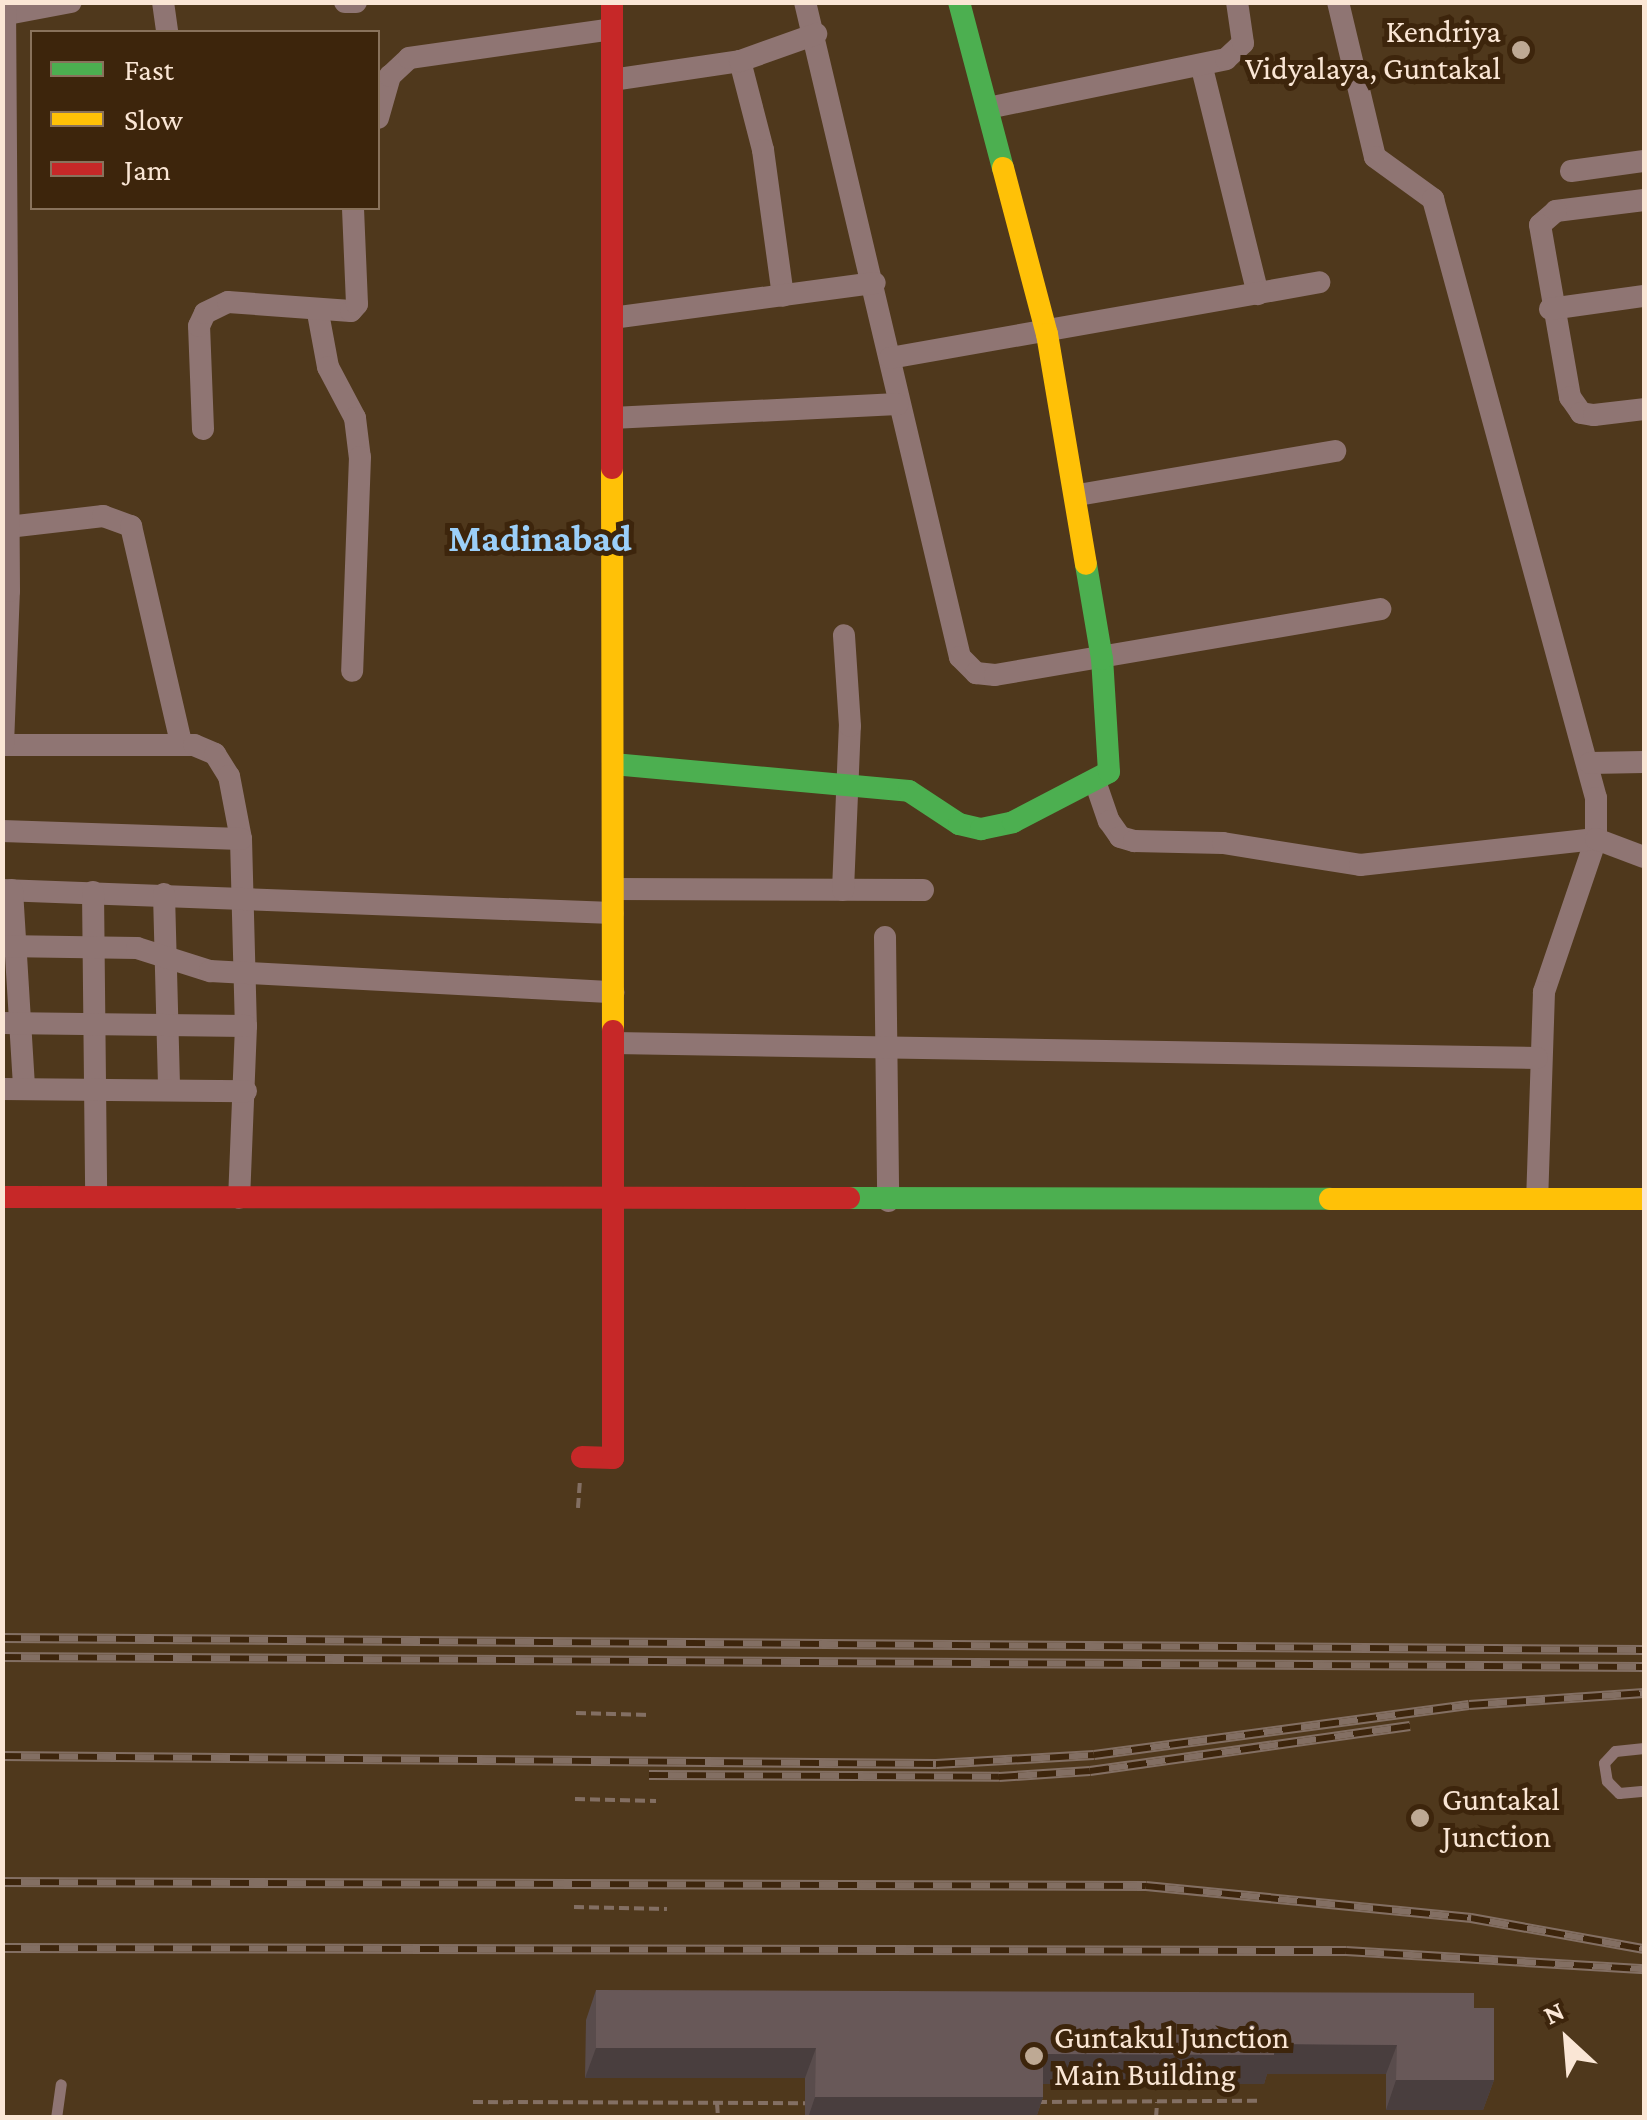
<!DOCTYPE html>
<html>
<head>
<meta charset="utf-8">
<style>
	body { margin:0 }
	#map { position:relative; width:1647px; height:2120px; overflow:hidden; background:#4f381c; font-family:"Crimson Pro",serif }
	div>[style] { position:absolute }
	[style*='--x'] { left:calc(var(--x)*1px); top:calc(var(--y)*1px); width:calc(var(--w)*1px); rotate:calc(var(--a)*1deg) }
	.path>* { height:4px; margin-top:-2px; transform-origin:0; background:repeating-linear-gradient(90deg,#836f63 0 10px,transparent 0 15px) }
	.lane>* { height:11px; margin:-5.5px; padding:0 5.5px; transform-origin:5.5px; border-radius:5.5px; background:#8f7573 }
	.street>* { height:22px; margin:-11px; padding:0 11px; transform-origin:11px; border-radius:11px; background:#8f7573 }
	.fast>* { height:22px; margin:-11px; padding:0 11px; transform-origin:11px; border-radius:11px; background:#4caf50 }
	.slow>* { height:22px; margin:-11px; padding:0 11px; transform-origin:11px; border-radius:11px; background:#ffc107 }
	.jam>* { height:22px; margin:-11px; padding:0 11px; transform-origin:11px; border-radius:11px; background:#c62828 }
	.rail>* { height:10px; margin-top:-5px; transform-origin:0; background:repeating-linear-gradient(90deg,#3d250c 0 19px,#836f63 0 38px); box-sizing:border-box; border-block:2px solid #836f63 }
	.wall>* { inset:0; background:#594c4c }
	.shaded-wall>* { inset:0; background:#493e3e }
	.building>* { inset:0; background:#685858 }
	.dots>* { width:28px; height:28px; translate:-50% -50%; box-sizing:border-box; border:5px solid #3d250c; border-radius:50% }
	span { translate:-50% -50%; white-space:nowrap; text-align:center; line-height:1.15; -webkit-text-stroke:10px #3d250c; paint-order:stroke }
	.poi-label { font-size:32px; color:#fae6d5 }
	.right { translate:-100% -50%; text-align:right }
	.left { translate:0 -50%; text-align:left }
	.quarter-label { font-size:38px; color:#9bcff9; font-weight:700 }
	.frame { position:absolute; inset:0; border:5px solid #fae6d5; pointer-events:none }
	.legend { position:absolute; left:30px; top:30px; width:350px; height:180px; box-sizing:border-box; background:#3d250c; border:2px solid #89725c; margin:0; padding:12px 18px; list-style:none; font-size:30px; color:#fae6d5 }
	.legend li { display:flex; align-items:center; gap:20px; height:50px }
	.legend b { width:50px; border:2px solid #89725c }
	.north { position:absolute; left:1517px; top:1990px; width:100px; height:100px; -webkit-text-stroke:8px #3d250c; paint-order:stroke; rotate:334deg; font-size:28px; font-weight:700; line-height:40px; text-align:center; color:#fae6d5 }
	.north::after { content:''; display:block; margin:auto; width:35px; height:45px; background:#fae6d5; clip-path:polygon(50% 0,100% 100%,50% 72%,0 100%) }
</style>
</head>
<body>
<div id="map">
	<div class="path">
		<i style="--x:578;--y:1508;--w:26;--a:-86"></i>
		<i style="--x:576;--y:1713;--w:75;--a:1.5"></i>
		<i style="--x:575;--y:1799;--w:81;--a:1.4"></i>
		<i style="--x:574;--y:1907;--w:93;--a:1.2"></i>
		<i style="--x:473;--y:2102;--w:335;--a:0.2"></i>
		<i style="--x:1037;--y:2102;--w:220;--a:-0.3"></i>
		<i style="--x:717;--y:2103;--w:15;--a:86"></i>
		<i style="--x:1156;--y:2118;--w:16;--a:-86"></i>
	</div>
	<div class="lane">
		<i style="--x:1644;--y:1748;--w:29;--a:174"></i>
		<i style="--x:1615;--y:1751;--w:16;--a:133"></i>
		<i style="--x:1604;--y:1763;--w:18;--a:81"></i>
		<i style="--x:1607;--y:1781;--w:17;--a:45"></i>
		<i style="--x:1619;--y:1793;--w:25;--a:-5"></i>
		<i style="--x:56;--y:2118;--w:34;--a:-82"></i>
	</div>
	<div class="street">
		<i style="--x:163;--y:2;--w:30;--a:82"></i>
		<i style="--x:345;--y:2;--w:11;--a:0"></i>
		<i style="--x:805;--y:2;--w:673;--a:76.69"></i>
		<i style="--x:960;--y:657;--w:23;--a:45"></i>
		<i style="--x:976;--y:673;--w:19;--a:6"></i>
		<i style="--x:995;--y:675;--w:391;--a:-9.7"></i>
		<i style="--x:1338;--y:2;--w:159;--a:76.6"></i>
		<i style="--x:1375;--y:157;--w:72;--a:35.9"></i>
		<i style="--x:1433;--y:199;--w:621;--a:74.78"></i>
		<i style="--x:1596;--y:798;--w:41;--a:90"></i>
		<i style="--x:1596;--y:839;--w:162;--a:108.8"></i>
		<i style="--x:1544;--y:992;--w:207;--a:91.9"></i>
		<i style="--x:2;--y:15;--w:70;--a:-10.7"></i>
		<i style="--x:740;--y:61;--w:92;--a:75.5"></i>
		<i style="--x:763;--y:150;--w:147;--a:82.2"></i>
		<i style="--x:1202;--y:68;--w:233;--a:76.1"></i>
		<i style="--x:612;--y:80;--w:129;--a:-8.4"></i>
		<i style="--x:740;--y:61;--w:81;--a:-19.6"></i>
		<i style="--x:988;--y:108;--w:243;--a:-11.6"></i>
		<i style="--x:1226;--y:59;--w:23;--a:-43"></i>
		<i style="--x:1243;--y:43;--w:41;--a:-98.3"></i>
		<i style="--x:378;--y:118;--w:44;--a:-74.1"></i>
		<i style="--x:390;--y:76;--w:26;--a:-43"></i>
		<i style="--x:409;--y:58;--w:205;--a:-8.1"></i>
		<i style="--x:1571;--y:171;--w:74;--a:-7.8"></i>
		<i style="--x:1644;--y:200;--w:89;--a:172.9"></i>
		<i style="--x:1556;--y:211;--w:21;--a:139"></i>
		<i style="--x:1540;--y:225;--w:175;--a:80.1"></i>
		<i style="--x:1570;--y:397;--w:19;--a:55"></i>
		<i style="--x:1581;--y:413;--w:13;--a:9"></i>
		<i style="--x:1594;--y:415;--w:50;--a:-6.8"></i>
		<i style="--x:1550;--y:309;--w:95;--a:-7.9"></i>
		<i style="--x:318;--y:313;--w:55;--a:79.5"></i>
		<i style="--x:328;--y:367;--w:58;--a:62.1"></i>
		<i style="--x:355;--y:418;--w:39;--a:83"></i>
		<i style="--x:360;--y:457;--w:214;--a:92.1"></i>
		<i style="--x:612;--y:318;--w:265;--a:-7.6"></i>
		<i style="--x:890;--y:358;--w:436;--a:-10"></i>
		<i style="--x:612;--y:418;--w:286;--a:-2.8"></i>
		<i style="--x:203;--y:429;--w:103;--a:-92.2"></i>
		<i style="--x:199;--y:326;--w:14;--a:-65"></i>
		<i style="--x:205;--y:313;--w:25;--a:-26"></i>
		<i style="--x:228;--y:302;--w:123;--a:4.2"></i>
		<i style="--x:351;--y:311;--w:9;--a:-49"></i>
		<i style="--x:357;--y:304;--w:96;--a:-92.4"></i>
		<i style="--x:1078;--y:495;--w:261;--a:-9.7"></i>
		<i style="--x:8;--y:527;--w:96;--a:-6.6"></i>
		<i style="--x:103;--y:516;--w:30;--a:20"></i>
		<i style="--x:131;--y:526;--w:223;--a:77"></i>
		<i style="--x:2;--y:745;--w:192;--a:0"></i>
		<i style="--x:194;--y:745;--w:23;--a:23"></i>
		<i style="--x:215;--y:754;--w:26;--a:58"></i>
		<i style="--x:229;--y:776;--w:64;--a:79.2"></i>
		<i style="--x:241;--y:839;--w:187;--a:88.5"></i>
		<i style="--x:246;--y:1026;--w:172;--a:92.3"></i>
		<i style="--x:3;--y:745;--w:154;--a:-87.8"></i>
		<i style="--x:9;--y:591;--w:589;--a:-90.39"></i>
		<i style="--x:1590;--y:763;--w:54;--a:-1.1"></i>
		<i style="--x:1096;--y:784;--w:39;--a:71"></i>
		<i style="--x:1109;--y:821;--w:19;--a:55"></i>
		<i style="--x:1120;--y:837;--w:15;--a:16"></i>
		<i style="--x:1134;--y:841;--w:89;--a:1.3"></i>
		<i style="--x:1223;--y:843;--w:139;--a:9.1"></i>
		<i style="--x:1360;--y:865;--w:237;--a:-6.3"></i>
		<i style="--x:1596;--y:839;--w:51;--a:20.6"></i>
		<i style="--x:2;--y:831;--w:239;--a:1.9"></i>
		<i style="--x:613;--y:889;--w:310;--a:0.2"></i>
		<i style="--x:2;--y:890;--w:611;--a:2.16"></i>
		<i style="--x:12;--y:890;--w:199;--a:86.5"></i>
		<i style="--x:843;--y:890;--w:164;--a:-87.6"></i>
		<i style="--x:850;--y:726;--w:91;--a:-93.8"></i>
		<i style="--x:93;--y:892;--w:305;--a:89.4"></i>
		<i style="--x:164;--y:894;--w:195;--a:88.5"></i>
		<i style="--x:885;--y:937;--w:264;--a:89.3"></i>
		<i style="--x:2;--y:946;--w:135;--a:0.8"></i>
		<i style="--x:137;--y:948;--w:77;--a:17.5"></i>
		<i style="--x:210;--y:971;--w:404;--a:3"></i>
		<i style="--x:2;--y:1023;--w:244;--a:0.7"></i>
		<i style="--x:614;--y:1043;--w:923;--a:0.93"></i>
		<i style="--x:2;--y:1089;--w:244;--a:0.5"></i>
	</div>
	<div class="fast">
		<i style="--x:959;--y:2;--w:172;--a:75.2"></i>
		<i style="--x:613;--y:764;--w:297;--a:5.2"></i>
		<i style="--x:909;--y:791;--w:60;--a:33.4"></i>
		<i style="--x:959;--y:824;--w:23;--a:13"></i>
		<i style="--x:981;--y:829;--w:33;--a:-12"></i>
		<i style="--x:1013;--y:822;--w:108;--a:-27.5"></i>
		<i style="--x:1109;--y:772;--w:113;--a:-93.5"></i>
		<i style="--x:1102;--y:659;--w:96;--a:-99.6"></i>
		<i style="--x:849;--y:1198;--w:481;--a:0.1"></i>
	</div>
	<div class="slow">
		<i style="--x:1003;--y:168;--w:172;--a:75.2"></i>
		<i style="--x:1047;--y:334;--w:233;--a:80.4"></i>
		<i style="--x:612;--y:468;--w:563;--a:89.9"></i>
		<i style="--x:1330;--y:1199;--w:314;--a:0"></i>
	</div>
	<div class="jam">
		<i style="--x:612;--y:2;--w:466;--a:90"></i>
		<i style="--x:2;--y:1197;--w:847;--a:0.07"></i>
		<i style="--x:582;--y:1457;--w:31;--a:2"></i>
		<i style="--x:613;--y:1458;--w:427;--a:-90"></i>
	</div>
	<div class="rail">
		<i style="--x:2;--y:1638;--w:1642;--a:0.42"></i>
		<i style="--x:2;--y:1657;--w:1642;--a:0.35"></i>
		<i style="--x:2;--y:1756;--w:934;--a:0.49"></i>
		<i style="--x:936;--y:1764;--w:158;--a:-3.3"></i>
		<i style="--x:1094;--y:1755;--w:378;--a:-7.6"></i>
		<i style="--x:1469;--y:1705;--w:175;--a:-3.9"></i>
		<i style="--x:649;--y:1775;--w:350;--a:0.3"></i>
		<i style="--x:999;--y:1777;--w:91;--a:-3.8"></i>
		<i style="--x:1090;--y:1771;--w:323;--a:-8"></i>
		<i style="--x:2;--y:1882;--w:1144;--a:0.2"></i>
		<i style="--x:1146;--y:1886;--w:327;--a:5.6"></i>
		<i style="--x:1471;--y:1918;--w:176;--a:10.2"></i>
		<i style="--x:2;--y:1948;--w:1344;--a:0.13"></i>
		<i style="--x:1346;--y:1951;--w:299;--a:3.5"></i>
	</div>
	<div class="wall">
		<i style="clip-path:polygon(596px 1990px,1474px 2008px,1494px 2080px,1483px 2110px,1386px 2110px,1386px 2074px,1267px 2074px,1264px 2084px,1043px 2084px,1043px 2097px,1036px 2118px,805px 2118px,805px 2078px,585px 2078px,586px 2020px)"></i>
	</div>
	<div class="shaded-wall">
		<i style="clip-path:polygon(1275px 2044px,1397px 2045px,1386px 2074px,1267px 2074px,1264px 2084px,1032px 2084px,1043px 2054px)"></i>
		<i style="clip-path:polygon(596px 2048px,816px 2048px,805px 2078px,585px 2078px)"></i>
		<i style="clip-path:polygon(1396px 2080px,1494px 2080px,1483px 2110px,1386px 2110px)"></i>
		<i style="clip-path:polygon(815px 2097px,1043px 2097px,1036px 2118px,808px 2118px)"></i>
	</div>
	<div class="building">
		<i style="clip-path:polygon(596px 1990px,1474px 1993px,1474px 2008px,1494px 2008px,1494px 2080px,1396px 2080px,1397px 2045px,1275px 2044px,1274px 2055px,1043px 2054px,1043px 2097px,815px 2097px,816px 2048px,596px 2048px)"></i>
	</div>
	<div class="dots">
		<i style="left:1521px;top:50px;background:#bea994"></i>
		<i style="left:1420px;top:1818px;background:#bea994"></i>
		<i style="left:1034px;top:2056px;background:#bea994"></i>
	</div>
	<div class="poi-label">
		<span class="right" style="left:1501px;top:50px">Kendriya<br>Vidyalaya, Guntakal</span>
		<span class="left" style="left:1442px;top:1818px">Guntakal<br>Junction</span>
		<span class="left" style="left:1054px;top:2056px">Guntakul Junction<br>Main Building</span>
	</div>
	<div class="quarter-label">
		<span style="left:540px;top:539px">Madinabad</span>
	</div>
	<div class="frame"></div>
	<ul class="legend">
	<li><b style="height:12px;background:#4caf50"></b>Fast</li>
	<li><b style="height:12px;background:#ffc107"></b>Slow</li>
	<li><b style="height:12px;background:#c62828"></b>Jam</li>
	</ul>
	<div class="north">N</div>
</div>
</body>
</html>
